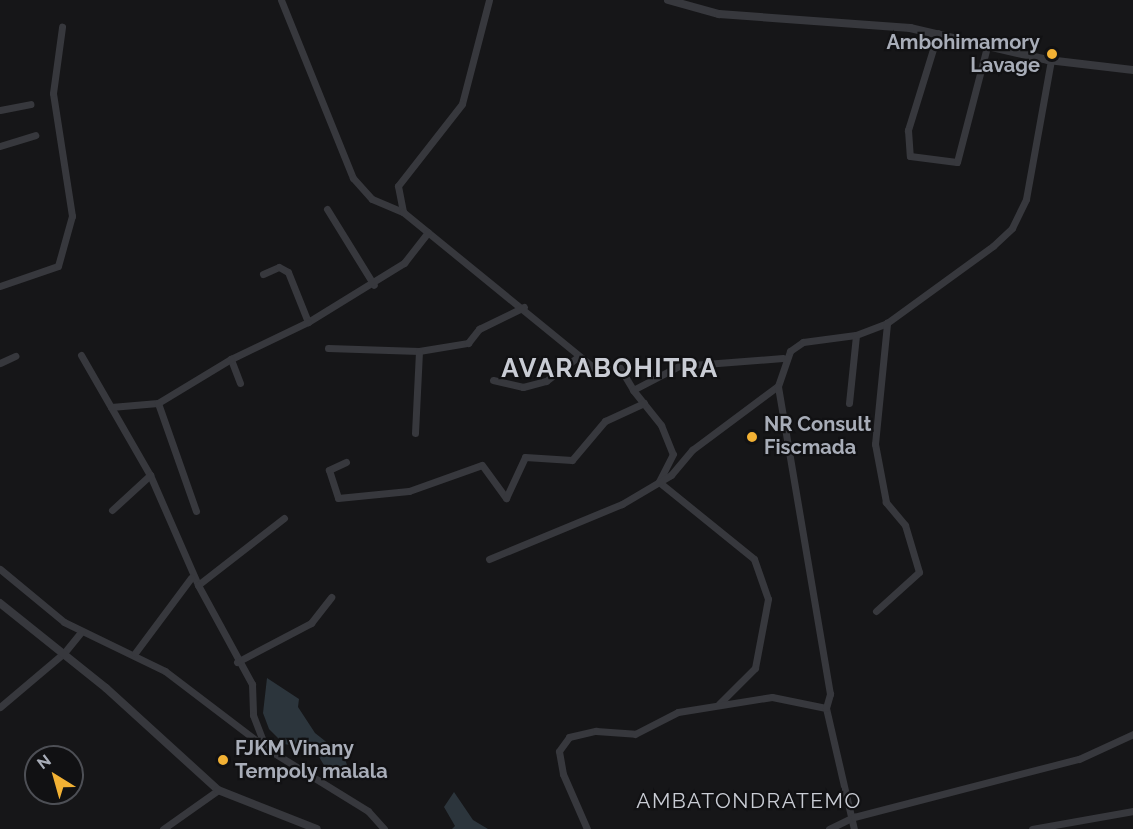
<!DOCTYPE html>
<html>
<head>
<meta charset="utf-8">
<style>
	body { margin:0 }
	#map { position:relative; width:1133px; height:829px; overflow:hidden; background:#161618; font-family:Raleway,sans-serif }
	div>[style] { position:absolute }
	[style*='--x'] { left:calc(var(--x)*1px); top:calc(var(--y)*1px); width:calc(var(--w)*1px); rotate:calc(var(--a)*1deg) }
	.water>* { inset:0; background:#2c353c }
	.minor>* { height:7px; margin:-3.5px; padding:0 3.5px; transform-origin:3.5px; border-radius:3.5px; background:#37383d }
	.tertiary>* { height:8px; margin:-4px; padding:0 4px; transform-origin:4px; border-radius:4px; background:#37383d }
	.dots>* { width:16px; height:16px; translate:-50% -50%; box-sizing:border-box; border:3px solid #111113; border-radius:50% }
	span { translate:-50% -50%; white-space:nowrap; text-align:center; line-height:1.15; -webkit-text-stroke:4.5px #111113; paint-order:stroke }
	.poi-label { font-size:20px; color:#a8adb8; font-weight:700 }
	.right { translate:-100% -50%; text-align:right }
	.left { translate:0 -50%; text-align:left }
	.neighbourhood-label { font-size:21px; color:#c9ccd4; letter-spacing:1.5px }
	.district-label { font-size:26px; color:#c9ccd4; font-weight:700; letter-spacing:1.5px }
	.north { position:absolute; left:24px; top:745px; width:60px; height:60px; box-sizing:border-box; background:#111113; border:2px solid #4d4f55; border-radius:50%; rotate:323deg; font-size:16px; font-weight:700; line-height:24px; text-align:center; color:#a8adb8 }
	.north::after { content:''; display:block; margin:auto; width:21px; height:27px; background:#f2b134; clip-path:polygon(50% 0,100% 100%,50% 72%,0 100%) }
</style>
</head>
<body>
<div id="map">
	<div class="water">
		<i style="clip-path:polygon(267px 678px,299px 699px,298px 707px,315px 733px,344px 756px,347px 765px,341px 771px,325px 767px,318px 755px,302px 747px,284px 744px,269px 729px,263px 713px)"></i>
		<i style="clip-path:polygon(454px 792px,473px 820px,488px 829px,452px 829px,455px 826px,444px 807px)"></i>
	</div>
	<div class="minor">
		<i style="--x:281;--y:0;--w:192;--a:68"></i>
		<i style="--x:353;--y:178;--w:28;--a:48"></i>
		<i style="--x:372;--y:199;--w:34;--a:23"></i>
		<i style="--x:489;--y:0;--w:107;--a:104.6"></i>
		<i style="--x:462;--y:104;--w:104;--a:128"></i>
		<i style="--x:398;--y:186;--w:26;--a:79"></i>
		<i style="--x:403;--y:212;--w:247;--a:39.2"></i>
		<i style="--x:594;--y:368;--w:26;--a:0"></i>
		<i style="--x:620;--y:368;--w:26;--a:59"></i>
		<i style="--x:633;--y:390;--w:52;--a:-27.6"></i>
		<i style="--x:679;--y:366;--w:104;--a:-4.4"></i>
		<i style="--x:938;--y:33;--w:102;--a:107.2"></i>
		<i style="--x:908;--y:130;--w:26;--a:86"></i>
		<i style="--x:910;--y:156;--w:47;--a:7.3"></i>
		<i style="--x:957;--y:162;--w:123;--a:-75.4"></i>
		<i style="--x:0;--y:110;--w:31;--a:-11"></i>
		<i style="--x:0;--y:146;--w:37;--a:-17"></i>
		<i style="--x:327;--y:209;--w:89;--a:58.3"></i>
		<i style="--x:263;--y:274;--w:17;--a:-24"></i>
		<i style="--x:279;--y:267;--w:10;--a:29"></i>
		<i style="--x:288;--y:272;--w:54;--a:68.2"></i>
		<i style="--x:308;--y:322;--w:113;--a:-31.6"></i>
		<i style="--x:404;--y:263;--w:39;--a:-52"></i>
		<i style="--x:0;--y:286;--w:61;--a:-19"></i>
		<i style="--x:58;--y:266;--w:52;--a:-74.4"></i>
		<i style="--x:72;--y:216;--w:124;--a:-98.8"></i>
		<i style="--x:53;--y:93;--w:67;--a:-82.2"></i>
		<i style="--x:328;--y:348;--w:91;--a:1.9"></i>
		<i style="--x:419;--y:351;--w:50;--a:-9.3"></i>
		<i style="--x:468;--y:343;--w:18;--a:-52"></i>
		<i style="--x:479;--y:329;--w:50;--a:-26.1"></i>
		<i style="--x:81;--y:355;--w:138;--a:60.1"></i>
		<i style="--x:150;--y:475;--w:120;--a:66.4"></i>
		<i style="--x:198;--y:585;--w:109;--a:-37.9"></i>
		<i style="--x:0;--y:363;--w:17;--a:-25"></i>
		<i style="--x:493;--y:380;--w:31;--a:13"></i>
		<i style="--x:523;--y:387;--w:24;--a:-15"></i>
		<i style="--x:546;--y:381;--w:41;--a:-37.1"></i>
		<i style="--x:240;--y:383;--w:26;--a:-111"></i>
		<i style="--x:231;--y:359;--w:85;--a:-25.7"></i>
		<i style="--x:633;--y:390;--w:45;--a:51.3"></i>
		<i style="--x:661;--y:425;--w:31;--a:68"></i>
		<i style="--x:673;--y:454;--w:31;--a:117"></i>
		<i style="--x:659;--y:482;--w:122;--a:39"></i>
		<i style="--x:754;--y:559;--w:42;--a:70.7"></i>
		<i style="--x:768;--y:599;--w:70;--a:100.7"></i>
		<i style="--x:755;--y:668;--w:51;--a:135"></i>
		<i style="--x:849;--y:403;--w:68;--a:-84.1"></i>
		<i style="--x:111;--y:407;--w:47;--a:-4.9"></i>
		<i style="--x:415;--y:433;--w:82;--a:-87.2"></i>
		<i style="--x:346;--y:462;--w:19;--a:155"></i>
		<i style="--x:329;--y:470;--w:29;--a:72"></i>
		<i style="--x:338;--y:498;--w:71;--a:-5.6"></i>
		<i style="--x:409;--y:491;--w:77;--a:-19.6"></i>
		<i style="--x:482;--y:465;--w:41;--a:54"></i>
		<i style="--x:506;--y:498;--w:45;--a:-65.1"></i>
		<i style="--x:525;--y:457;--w:47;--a:3.7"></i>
		<i style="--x:572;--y:460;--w:51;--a:-49.8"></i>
		<i style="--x:605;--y:421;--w:43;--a:-24.8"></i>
		<i style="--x:112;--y:510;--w:52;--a:-42.6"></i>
		<i style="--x:196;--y:511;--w:114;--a:-109.4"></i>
		<i style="--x:158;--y:403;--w:85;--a:-31.1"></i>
		<i style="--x:489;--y:559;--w:144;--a:-22.5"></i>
		<i style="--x:622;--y:504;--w:57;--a:-30.6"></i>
		<i style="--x:671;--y:475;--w:33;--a:-50"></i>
		<i style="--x:692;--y:450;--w:107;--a:-36.7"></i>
		<i style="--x:778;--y:386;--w:37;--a:-71"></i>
		<i style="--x:790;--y:351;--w:16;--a:-35"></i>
		<i style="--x:803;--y:342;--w:53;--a:-7.5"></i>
		<i style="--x:856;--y:335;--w:33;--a:-21"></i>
		<i style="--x:887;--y:323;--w:131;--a:-36"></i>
		<i style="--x:993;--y:246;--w:26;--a:-43"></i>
		<i style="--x:1012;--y:228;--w:32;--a:-64"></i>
		<i style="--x:1026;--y:199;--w:141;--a:-79.8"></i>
		<i style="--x:0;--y:569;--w:83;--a:39.6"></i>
		<i style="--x:64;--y:622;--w:112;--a:25.9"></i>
		<i style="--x:165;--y:671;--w:127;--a:37.3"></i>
		<i style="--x:266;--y:748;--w:120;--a:31.7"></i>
		<i style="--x:368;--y:811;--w:24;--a:48"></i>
		<i style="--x:198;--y:585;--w:113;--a:61.4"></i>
		<i style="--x:252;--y:684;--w:31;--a:88"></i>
		<i style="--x:253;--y:715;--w:33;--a:69"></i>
		<i style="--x:876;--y:611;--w:58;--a:-42.2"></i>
		<i style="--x:919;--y:572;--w:49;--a:-106.6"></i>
		<i style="--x:905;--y:525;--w:30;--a:-130"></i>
		<i style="--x:886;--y:502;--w:59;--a:-100.7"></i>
		<i style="--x:875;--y:444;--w:122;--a:-84.3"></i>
		<i style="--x:135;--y:653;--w:94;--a:-53.3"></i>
		<i style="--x:237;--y:662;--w:84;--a:-27.8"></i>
		<i style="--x:311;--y:623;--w:33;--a:-52"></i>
		<i style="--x:0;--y:707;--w:84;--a:-40.2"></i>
		<i style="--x:64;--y:653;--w:28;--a:-51"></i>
		<i style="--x:826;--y:708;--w:124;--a:77"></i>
		<i style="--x:163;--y:829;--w:67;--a:-35.3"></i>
		<i style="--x:587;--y:829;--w:60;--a:-113.6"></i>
		<i style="--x:563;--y:774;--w:23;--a:-100"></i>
		<i style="--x:559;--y:751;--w:17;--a:-54"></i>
		<i style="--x:569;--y:737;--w:28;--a:-13"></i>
		<i style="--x:596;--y:731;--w:39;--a:4"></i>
		<i style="--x:635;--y:734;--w:48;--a:-27.1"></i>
		<i style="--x:678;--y:712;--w:95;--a:-9.1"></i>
		<i style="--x:772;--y:697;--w:55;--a:11.5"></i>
		<i style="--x:826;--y:708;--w:15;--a:-74"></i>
		<i style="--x:830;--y:694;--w:312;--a:-99.6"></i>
		<i style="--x:829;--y:829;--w:28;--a:-26"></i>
		<i style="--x:854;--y:817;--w:232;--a:-14.5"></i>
		<i style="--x:1079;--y:759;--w:60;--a:-24.8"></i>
		<i style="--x:1032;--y:829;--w:103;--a:-10.1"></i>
	</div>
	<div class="tertiary">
		<i style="--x:668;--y:0;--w:53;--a:15.4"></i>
		<i style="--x:719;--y:14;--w:192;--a:4.2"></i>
		<i style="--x:910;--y:28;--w:142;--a:13.1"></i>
		<i style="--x:1048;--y:60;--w:86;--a:6.7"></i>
		<i style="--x:0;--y:603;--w:136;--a:38.7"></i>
		<i style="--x:106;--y:688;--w:151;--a:42.3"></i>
		<i style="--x:218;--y:790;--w:106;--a:21.5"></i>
	</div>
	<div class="dots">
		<i style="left:1052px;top:54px;background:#f2b134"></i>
		<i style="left:752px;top:437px;background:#f2b134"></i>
		<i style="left:223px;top:760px;background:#f2b134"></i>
	</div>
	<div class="poi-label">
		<span class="right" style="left:1040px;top:54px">Ambohimamory<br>Lavage</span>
		<span class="left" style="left:764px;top:436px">NR Consult<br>Fiscmada</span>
		<span class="left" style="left:235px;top:760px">FJKM Vinany<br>Tempoly malala</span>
	</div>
	<div class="neighbourhood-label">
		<span style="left:749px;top:801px">AMBATONDRATEMO</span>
	</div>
	<div class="district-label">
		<span style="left:610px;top:369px">AVARABOHITRA</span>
	</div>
	<div class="north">N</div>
</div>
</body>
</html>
